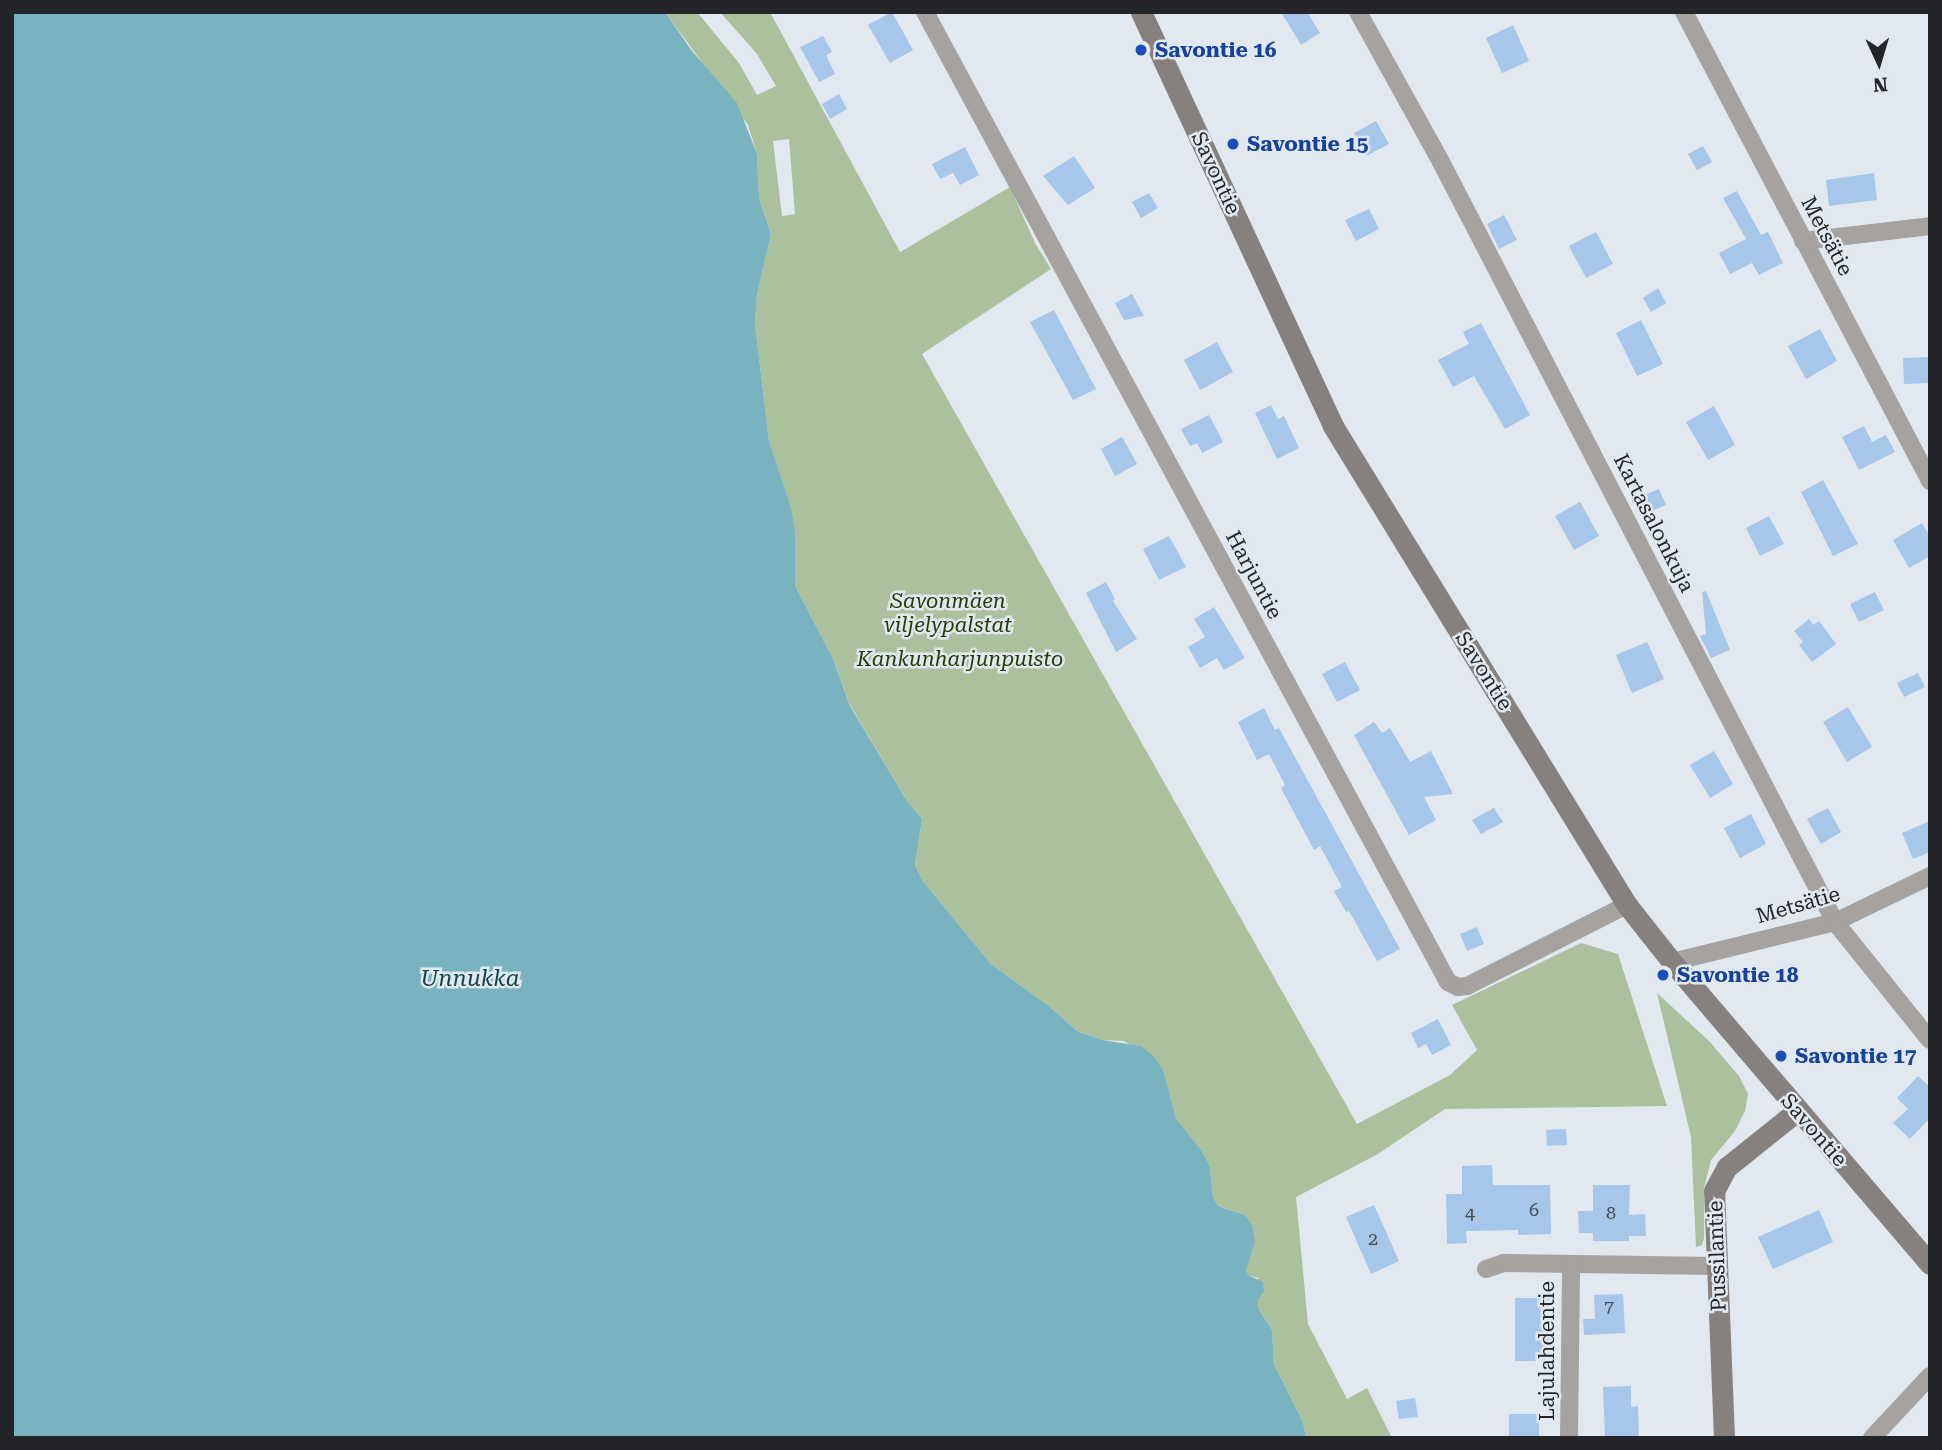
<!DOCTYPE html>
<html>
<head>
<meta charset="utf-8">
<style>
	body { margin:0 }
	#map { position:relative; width:1942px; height:1450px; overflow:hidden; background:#e1e8ef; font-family:"Roboto Serif",serif }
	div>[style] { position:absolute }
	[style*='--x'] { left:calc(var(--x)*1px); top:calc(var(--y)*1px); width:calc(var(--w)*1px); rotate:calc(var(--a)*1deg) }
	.green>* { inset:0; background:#abc19e }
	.water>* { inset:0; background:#79b3c0 }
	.building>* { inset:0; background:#a6c6ea }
	.street>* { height:18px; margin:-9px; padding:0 9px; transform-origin:9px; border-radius:9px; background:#a6a2a0 }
	.secondary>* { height:21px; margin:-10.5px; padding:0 10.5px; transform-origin:10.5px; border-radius:10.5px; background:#86807e }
	.dots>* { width:19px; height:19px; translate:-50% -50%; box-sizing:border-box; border:4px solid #e1e8ef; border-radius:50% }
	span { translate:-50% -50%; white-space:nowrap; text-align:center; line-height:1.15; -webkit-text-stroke:5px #e1e8ef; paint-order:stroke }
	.number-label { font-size:18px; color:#444d58 }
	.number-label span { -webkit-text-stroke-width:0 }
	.transit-label { font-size:21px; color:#164399; font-weight:700 }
	.left { translate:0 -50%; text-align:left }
	.street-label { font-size:21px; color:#232528 }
	.park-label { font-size:21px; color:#203f02; font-style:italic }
	.water-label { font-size:23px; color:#10444e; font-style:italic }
	.frame { position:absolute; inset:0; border:14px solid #232528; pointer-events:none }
	.north { position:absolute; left:1844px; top:28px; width:70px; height:70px; -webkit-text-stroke:5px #e1e8ef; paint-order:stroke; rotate:176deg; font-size:19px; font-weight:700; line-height:28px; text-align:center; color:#232528 }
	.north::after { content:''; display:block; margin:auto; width:24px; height:32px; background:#232528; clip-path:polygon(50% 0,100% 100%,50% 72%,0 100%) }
</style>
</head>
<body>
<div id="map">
	<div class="green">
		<i style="clip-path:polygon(evenodd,665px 12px,697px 12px,739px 63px,757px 95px,776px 86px,757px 54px,720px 12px,770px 12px,900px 252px,1010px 187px,1035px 243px,1051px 269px,922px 354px,1357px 1124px,1450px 1075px,1477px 1050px,1452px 1005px,1581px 943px,1618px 954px,1667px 1106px,1445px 1109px,1378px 1154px,1296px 1197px,1308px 1324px,1347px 1399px,1367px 1388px,1392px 1438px,1306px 1438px,1303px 1422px,1274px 1364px,1272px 1330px,1258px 1308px,1258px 1278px,1248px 1275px,1245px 1270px,1255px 1242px,1245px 1215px,1218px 1206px,1213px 1197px,1210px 1167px,1202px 1151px,1176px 1118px,1164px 1072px,1155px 1057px,1123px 1041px,1102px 1040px,1077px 1031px,1049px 1006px,991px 964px,922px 880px,915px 865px,922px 819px,907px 801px,850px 705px,833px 659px,795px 586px,795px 531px,769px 441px,755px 324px,757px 295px,771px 234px,759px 198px,757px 154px,748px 125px,665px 12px,789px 139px,795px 214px,782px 216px,773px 141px,789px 139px)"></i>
		<i style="clip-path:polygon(1657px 993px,1709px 1041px,1739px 1076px,1748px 1094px,1745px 1111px,1735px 1131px,1711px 1160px,1704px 1188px,1704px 1238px,1702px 1245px,1696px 1247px,1691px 1137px)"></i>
	</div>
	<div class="water">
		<i style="clip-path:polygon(12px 12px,665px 12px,692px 51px,737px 103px,757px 154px,759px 198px,771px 234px,757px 295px,755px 324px,769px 441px,791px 508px,795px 531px,795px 586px,833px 659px,850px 706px,907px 801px,922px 819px,915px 865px,922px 880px,991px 964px,1049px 1006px,1077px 1031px,1102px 1040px,1141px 1046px,1155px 1057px,1164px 1072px,1176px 1118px,1202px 1151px,1210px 1167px,1213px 1197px,1218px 1206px,1245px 1215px,1252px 1226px,1255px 1242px,1246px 1270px,1248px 1275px,1263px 1282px,1264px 1291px,1258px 1300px,1258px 1308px,1272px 1330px,1274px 1364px,1303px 1422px,1306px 1438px,12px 1438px)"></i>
	</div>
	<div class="building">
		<i style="clip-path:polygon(892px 12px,913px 50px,890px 63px,868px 25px)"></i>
		<i style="clip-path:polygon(1281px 12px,1307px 12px,1320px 33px,1301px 45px)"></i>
		<i style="clip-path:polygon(1513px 25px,1529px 61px,1502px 73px,1486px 38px)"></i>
		<i style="clip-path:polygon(823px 36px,832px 52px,826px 55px,835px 74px,819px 82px,800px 47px)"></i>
		<i style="clip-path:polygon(839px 94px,847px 109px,830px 119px,822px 104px)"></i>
		<i style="clip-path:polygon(1376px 121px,1389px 144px,1366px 156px,1354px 133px)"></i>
		<i style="clip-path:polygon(1703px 146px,1712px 162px,1697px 170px,1688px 154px)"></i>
		<i style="clip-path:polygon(965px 147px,979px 175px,960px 185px,953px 173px,940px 179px,932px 164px)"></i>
		<i style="clip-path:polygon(1074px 156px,1095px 188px,1068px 205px,1043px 176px)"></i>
		<i style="clip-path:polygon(1874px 173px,1877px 200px,1829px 206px,1826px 180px)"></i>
		<i style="clip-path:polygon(1737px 191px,1761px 235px,1768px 232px,1783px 263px,1759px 275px,1752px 263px,1730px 274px,1719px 253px,1746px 239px,1723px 198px)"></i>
		<i style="clip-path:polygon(1149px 193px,1158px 208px,1141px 218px,1132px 202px)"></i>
		<i style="clip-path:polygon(1369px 209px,1379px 229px,1356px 241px,1345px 220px)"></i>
		<i style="clip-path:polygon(1504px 215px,1517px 240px,1499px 249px,1487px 224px)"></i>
		<i style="clip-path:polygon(1596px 232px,1613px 264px,1586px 278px,1569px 246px)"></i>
		<i style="clip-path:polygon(1658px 288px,1666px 303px,1651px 312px,1643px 298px)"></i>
		<i style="clip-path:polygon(1132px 294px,1144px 316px,1124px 320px,1115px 303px)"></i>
		<i style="clip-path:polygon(1054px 310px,1096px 389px,1073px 400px,1030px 322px)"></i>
		<i style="clip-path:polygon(1641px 320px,1663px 364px,1637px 376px,1616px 333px)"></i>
		<i style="clip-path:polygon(1481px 323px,1530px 415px,1505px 429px,1474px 376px,1453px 387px,1438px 360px,1469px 344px,1463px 332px)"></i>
		<i style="clip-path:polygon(1820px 329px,1837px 361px,1806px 379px,1788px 346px)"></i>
		<i style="clip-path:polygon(1217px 342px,1233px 372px,1200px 390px,1184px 360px)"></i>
		<i style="clip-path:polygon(1930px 357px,1930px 383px,1904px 384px,1903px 358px)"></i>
		<i style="clip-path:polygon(1271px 405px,1278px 419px,1284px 416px,1299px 448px,1277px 459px,1255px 413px)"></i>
		<i style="clip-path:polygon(1714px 406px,1735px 445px,1708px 460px,1686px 422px)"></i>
		<i style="clip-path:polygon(1209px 415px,1223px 442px,1202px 453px,1197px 443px,1190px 446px,1181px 429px)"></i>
		<i style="clip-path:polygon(1864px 426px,1872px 442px,1886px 435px,1895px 452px,1859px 470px,1842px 437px)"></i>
		<i style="clip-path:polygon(1122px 437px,1137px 464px,1115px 476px,1101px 449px)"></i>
		<i style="clip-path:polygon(1823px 480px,1858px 544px,1833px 556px,1801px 492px)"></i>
		<i style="clip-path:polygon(1659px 489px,1666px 505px,1641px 515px,1634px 499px)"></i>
		<i style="clip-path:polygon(1580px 502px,1599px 536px,1574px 550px,1555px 516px)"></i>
		<i style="clip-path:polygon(1769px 516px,1784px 544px,1760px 556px,1746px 528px)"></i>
		<i style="clip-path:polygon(1922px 523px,1930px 537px,1930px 556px,1909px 568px,1893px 540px)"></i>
		<i style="clip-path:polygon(1169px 536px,1186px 567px,1159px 580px,1143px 549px)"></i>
		<i style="clip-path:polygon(1106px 582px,1115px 599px,1113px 601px,1137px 639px,1116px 652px,1086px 593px)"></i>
		<i style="clip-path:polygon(1706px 591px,1730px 650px,1711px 658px,1700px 636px,1706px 634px,1702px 592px)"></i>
		<i style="clip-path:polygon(1875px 592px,1884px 610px,1859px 622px,1850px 604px)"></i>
		<i style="clip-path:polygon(1214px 607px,1245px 658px,1224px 670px,1217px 658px,1200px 668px,1188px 647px,1205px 637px,1194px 619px)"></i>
		<i style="clip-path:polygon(1809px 619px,1813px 625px,1819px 621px,1836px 644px,1812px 662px,1799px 645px,1803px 642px,1794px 631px)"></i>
		<i style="clip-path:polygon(1647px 642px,1664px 679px,1632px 693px,1616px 655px)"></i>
		<i style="clip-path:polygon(1345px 662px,1360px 690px,1337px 702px,1322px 674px)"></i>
		<i style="clip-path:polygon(1918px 673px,1925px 687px,1904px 697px,1897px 683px)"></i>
		<i style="clip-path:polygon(1848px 707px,1872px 747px,1847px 762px,1823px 722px)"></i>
		<i style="clip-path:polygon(1264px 708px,1275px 730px,1279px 728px,1400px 949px,1377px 961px,1349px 911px,1346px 912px,1334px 891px,1342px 887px,1320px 846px,1314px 850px,1281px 788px,1285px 785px,1269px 754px,1257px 760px,1238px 722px)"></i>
		<i style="clip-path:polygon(1374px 722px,1382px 733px,1390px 728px,1410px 762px,1431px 751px,1453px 794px,1424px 797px,1436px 820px,1409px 835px,1354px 735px)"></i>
		<i style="clip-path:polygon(1714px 751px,1733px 784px,1710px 798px,1690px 765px)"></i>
		<i style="clip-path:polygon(1494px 808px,1503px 822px,1481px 834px,1472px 820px)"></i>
		<i style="clip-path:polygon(1828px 808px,1841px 832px,1821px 844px,1807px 819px)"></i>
		<i style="clip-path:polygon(1751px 814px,1766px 844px,1740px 858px,1724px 828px)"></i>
		<i style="clip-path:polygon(1930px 821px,1930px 852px,1913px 859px,1902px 833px)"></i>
		<i style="clip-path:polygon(1477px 927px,1484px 944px,1467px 951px,1460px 934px)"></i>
		<i style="clip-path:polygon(1438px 1019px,1451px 1045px,1432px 1055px,1426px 1044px,1418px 1048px,1411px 1033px)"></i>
		<i style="clip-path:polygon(1918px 1076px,1930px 1087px,1930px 1118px,1910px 1139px,1893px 1123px,1908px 1109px,1897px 1098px)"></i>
		<i style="clip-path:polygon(1566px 1129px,1567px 1145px,1547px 1146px,1546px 1130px)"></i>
		<i style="clip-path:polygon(1492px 1165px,1493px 1185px,1550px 1185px,1551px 1234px,1518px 1235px,1518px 1230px,1466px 1231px,1467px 1243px,1447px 1244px,1446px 1194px,1462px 1194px,1462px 1166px)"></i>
		<i style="clip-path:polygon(1593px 1185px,1630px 1185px,1629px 1215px,1645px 1214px,1646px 1236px,1629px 1236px,1629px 1241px,1593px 1241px,1593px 1233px,1579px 1233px,1578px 1211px,1593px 1211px)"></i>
		<i style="clip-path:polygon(1374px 1205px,1399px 1261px,1371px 1274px,1346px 1217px)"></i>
		<i style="clip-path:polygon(1819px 1210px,1833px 1242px,1773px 1269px,1758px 1237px)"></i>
		<i style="clip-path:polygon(1623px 1294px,1625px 1333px,1584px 1335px,1583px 1319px,1595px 1319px,1594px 1295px)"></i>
		<i style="clip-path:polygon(1515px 1298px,1551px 1298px,1551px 1361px,1515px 1361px)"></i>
		<i style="clip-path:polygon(1631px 1386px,1631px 1407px,1638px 1406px,1639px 1438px,1605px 1438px,1603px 1387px)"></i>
		<i style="clip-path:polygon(1415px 1398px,1418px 1417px,1399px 1419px,1396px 1401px)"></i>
		<i style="clip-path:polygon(1509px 1414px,1539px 1414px,1539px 1438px,1509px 1438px)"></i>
	</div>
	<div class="street">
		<i style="--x:925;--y:12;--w:1102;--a:61.67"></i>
		<i style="--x:1448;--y:982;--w:11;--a:27"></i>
		<i style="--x:1458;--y:987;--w:9;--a:-6"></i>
		<i style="--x:1467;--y:986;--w:179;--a:-26.9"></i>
		<i style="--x:1358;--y:12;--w:171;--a:61"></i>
		<i style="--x:1441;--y:162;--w:856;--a:62.6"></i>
		<i style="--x:1835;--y:922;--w:151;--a:51.2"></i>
		<i style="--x:1684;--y:12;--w:530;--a:62.32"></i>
		<i style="--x:1803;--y:241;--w:128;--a:-6.7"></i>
		<i style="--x:1672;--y:962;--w:168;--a:-13.8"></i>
		<i style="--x:1835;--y:922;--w:106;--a:-25.8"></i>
		<i style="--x:1486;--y:1269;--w:18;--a:-19"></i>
		<i style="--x:1503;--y:1263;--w:213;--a:0.8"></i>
		<i style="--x:1569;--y:1438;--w:174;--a:-89.3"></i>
		<i style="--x:1872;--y:1438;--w:85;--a:-46.9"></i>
	</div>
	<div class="secondary">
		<i style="--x:1141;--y:12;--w:456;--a:65.1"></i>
		<i style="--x:1333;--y:426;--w:562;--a:58.46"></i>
		<i style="--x:1627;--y:905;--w:73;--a:51.7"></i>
		<i style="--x:1672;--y:962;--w:397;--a:49.5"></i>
		<i style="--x:1724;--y:1438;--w:247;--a:-92.3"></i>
		<i style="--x:1714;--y:1191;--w:27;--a:-62"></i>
		<i style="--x:1727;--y:1167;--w:90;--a:-38.7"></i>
	</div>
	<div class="dots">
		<i style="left:1141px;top:50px;background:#1a4fb4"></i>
		<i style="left:1233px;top:144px;background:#1a4fb4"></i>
		<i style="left:1663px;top:975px;background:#1a4fb4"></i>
		<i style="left:1781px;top:1056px;background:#1a4fb4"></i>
	</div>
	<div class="number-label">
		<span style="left:1534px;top:1210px">6</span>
		<span style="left:1470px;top:1213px">4</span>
		<span style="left:1611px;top:1213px">8</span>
		<span style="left:1373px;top:1239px">2</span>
		<span style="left:1609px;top:1307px">7</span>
	</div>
	<div class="transit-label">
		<span class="left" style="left:1155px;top:50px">Savontie 16</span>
		<span class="left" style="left:1247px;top:144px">Savontie 15</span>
		<span class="left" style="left:1677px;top:975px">Savontie 18</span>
		<span class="left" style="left:1795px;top:1056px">Savontie 17</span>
	</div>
	<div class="street-label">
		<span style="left:1216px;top:173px;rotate:65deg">Savontie</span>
		<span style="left:1827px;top:236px;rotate:62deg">Metsätie</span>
		<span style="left:1654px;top:523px;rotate:63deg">Kartasalonkuja</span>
		<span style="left:1254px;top:575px;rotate:62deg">Harjuntie</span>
		<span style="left:1484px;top:671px;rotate:58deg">Savontie</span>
		<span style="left:1798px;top:905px;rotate:-16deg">Metsätie</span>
		<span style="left:1814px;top:1130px;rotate:49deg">Savontie</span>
		<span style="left:1717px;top:1256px;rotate:-92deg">Pussilantie</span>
		<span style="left:1547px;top:1351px;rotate:-90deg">Lajulahdentie</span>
	</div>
	<div class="park-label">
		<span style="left:948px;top:613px">Savonmäen<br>viljelypalstat</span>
		<span style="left:960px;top:659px">Kankunharjunpuisto</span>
	</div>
	<div class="water-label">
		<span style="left:470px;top:979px">Unnukka</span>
	</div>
	<div class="frame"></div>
	<div class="north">N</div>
</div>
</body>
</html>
